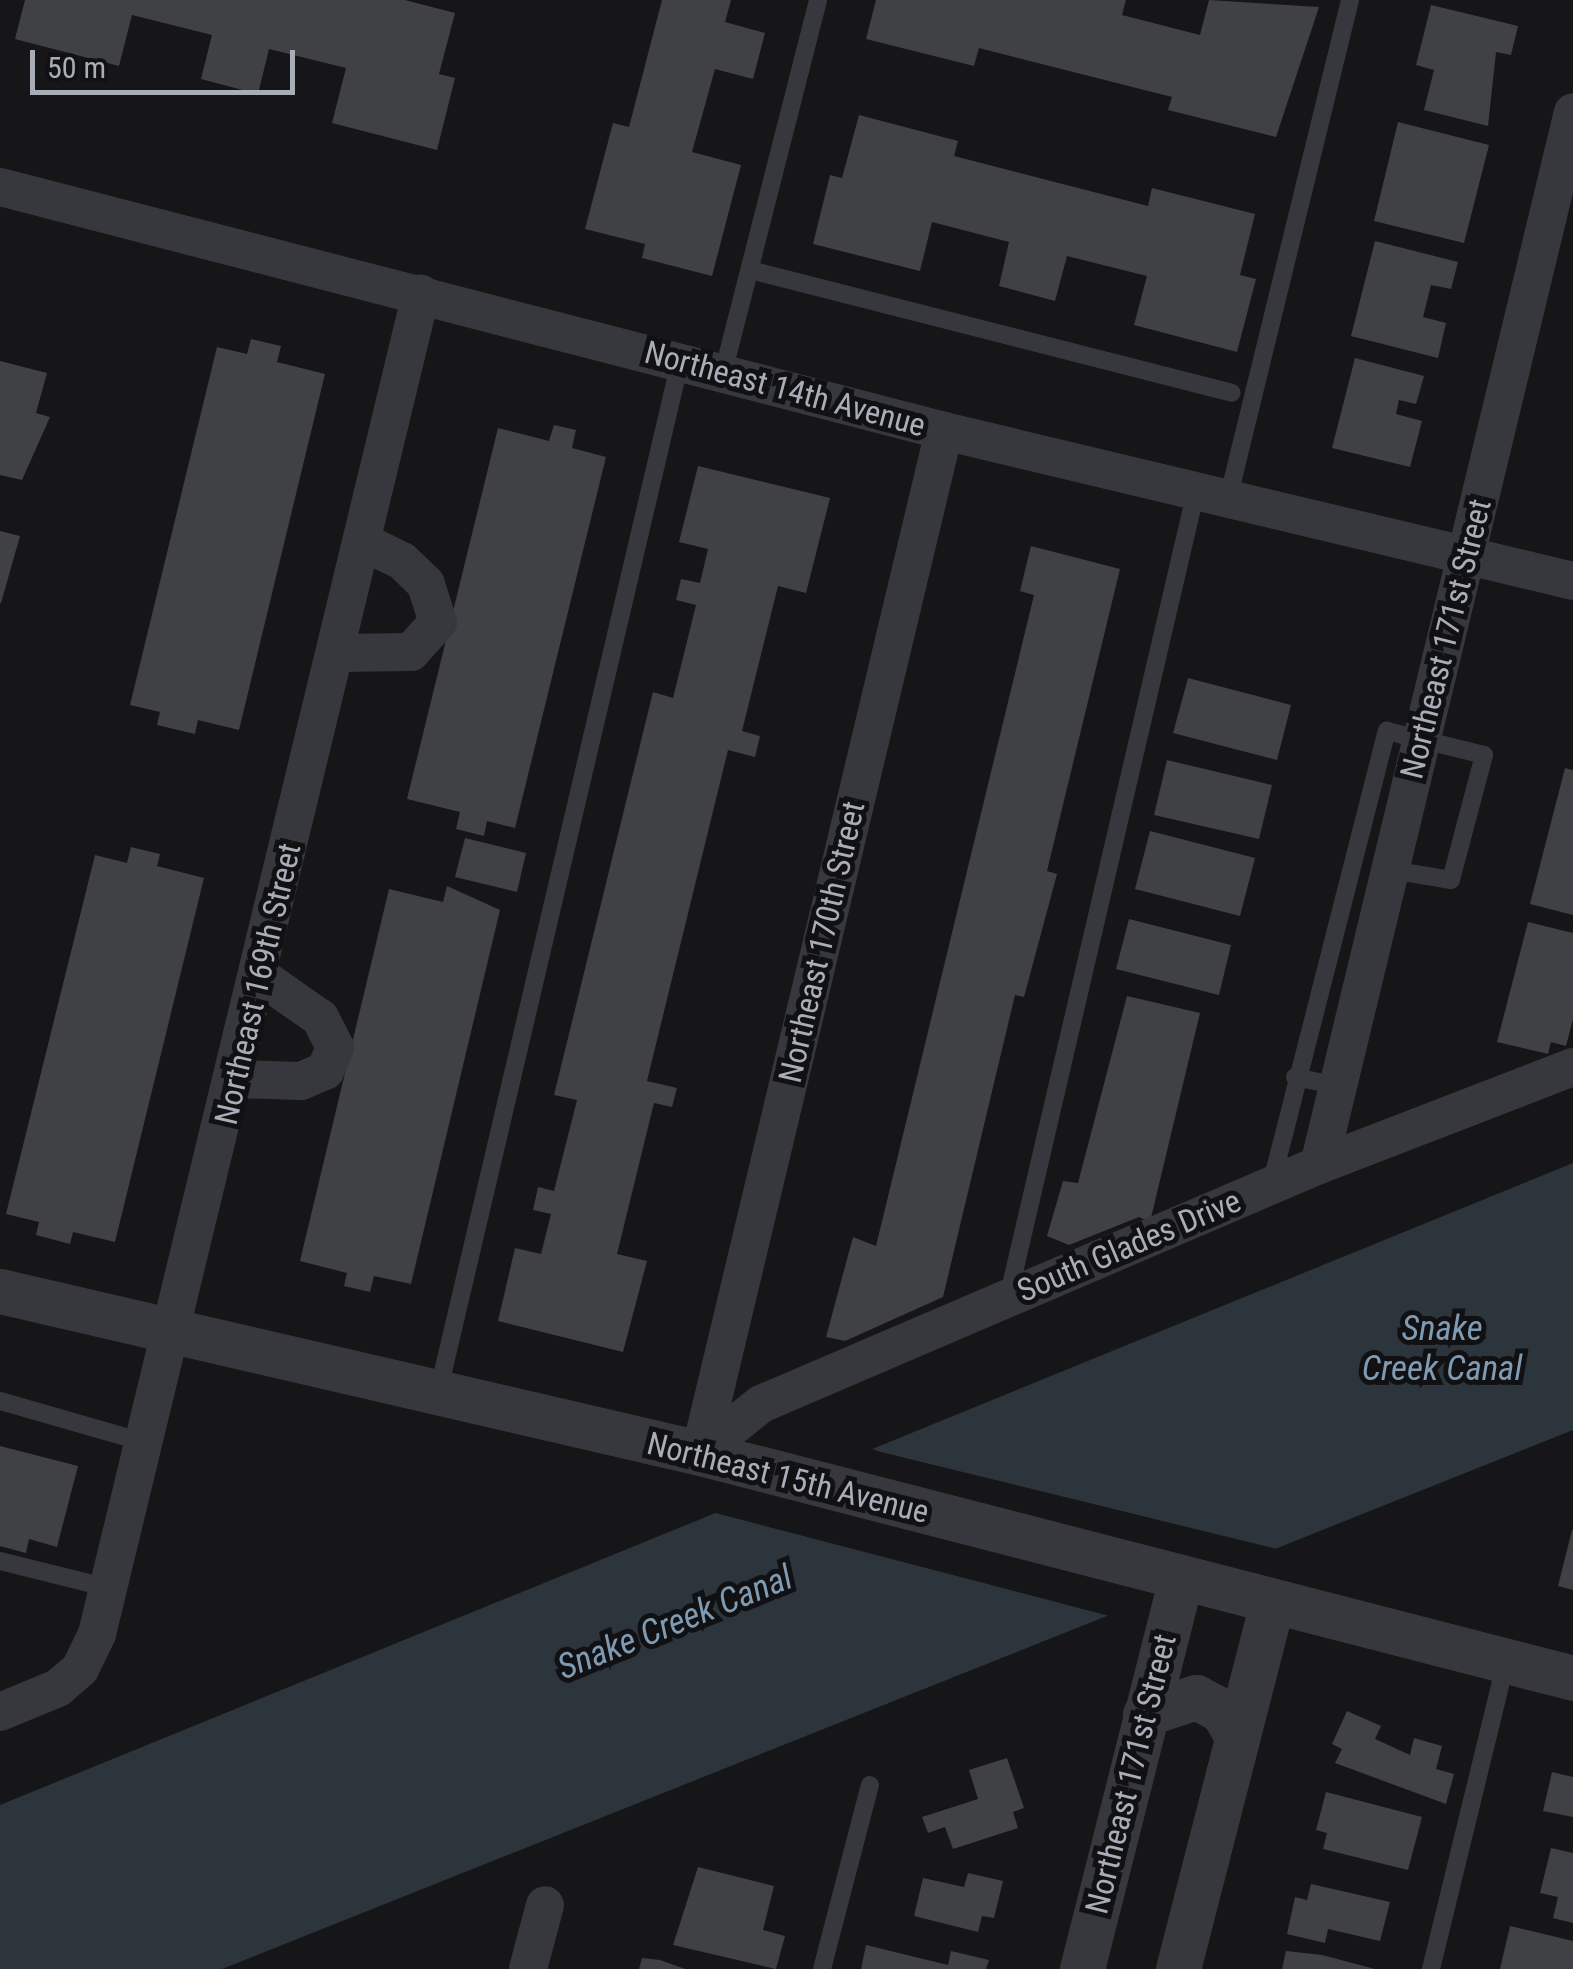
<!DOCTYPE html>
<html>
<head>
<meta charset="utf-8">
<style>
	body { margin:0 }
	#map { position:relative; width:1573px; height:1969px; overflow:hidden; background:#161618; font-family:"Roboto Condensed",sans-serif }
	div>[style] { position:absolute }
	[style*='--x'] { left:calc(var(--x)*1px); top:calc(var(--y)*1px); width:calc(var(--w)*1px); rotate:calc(var(--a)*1deg) }
	.water>* { inset:0; background:#2c353c }
	.pier>* { inset:0; background:#161618 }
	.building>* { inset:0; background:#404145 }
	.service>* { height:18px; margin:-9px; padding:0 9px; transform-origin:9px; border-radius:9px; background:#37383d }
	.minor>* { height:38px; margin:-19px; padding:0 19px; transform-origin:19px; border-radius:19px; background:#37383d }
	.tertiary>* { height:45px; margin:-22.5px; padding:0 22.5px; transform-origin:22.5px; border-radius:22.5px; background:#37383d }
	span { translate:-50% -50%; white-space:nowrap; text-align:center; line-height:1.15; -webkit-text-stroke:10px #111113; paint-order:stroke }
	.street-label { font-size:32px; color:#a8adb8 }
	.water-label { font-size:35px; color:#7f9bb3; font-style:italic }
	.scale { position:absolute; left:30px; top:50px; width:265px; height:45px; box-sizing:border-box; border:5px solid #a8adb8; border-top:0; padding-left:12px; font-size:30px; line-height:35px; white-space:nowrap; color:#a8adb8; -webkit-text-stroke:8px #111113; paint-order:stroke }
</style>
</head>
<body>
<div id="map">
	<div class="water">
		<i style="clip-path:polygon(1573px 1163px,1573px 1430px,222px 1969px,0 1969px,0 1805px)"></i>
	</div>
	<div class="pier">
		<i style="clip-path:polygon(861px 1445px,881px 1452px,1285px 1551px,1117px 1618px,704px 1510px)"></i>
	</div>
	<div class="building">
		<i style="clip-path:polygon(25px 0,405px 0,455px 13px,439px 74px,455px 78px,437px 150px,332px 123px,346px 68px,269px 49px,258px 94px,201px 79px,212px 35px,132px 15px,119px 66px,15px 39px)"></i>
		<i style="clip-path:polygon(662px 0,731px 0,725px 22px,765px 33px,753px 79px,715px 69px,692px 152px,741px 165px,712px 276px,642px 258px,645px 244px,585px 229px,613px 123px,629px 127px)"></i>
		<i style="clip-path:polygon(876px 0,1126px 0,1122px 15px,1200px 35px,1209px 0,1319px 7px,1276px 137px,1168px 110px,1172px 97px,979px 48px,974px 66px,866px 39px)"></i>
		<i style="clip-path:polygon(1431px 5px,1518px 26px,1511px 55px,1496px 52px,1488px 126px,1424px 110px,1434px 70px,1416px 65px)"></i>
		<i style="clip-path:polygon(859px 115px,958px 141px,954px 156px,1148px 206px,1152px 188px,1255px 214px,1240px 275px,1256px 279px,1237px 352px,1134px 325px,1147px 276px,1067px 256px,1055px 301px,999px 286px,1009px 242px,932px 222px,920px 271px,813px 244px,830px 175px,842px 178px)"></i>
		<i style="clip-path:polygon(1398px 122px,1489px 145px,1464px 243px,1374px 221px)"></i>
		<i style="clip-path:polygon(1375px 241px,1458px 262px,1451px 289px,1431px 285px,1423px 317px,1446px 323px,1438px 358px,1351px 336px)"></i>
		<i style="clip-path:polygon(251px 339px,281px 346px,277px 362px,325px 374px,239px 730px,198px 720px,195px 734px,157px 725px,160px 712px,130px 705px,217px 347px,247px 354px)"></i>
		<i style="clip-path:polygon(1355px 358px,1424px 376px,1416px 404px,1399px 400px,1396px 414px,1422px 421px,1410px 467px,1332px 448px)"></i>
		<i style="clip-path:polygon(0 361px,47px 373px,36px 413px,50px 417px,22px 480px,0 475px)"></i>
		<i style="clip-path:polygon(554px 425px,576px 430px,572px 448px,606px 457px,515px 828px,487px 821px,484px 836px,456px 829px,460px 812px,407px 799px,498px 428px,549px 441px)"></i>
		<i style="clip-path:polygon(698px 466px,830px 498px,806px 593px,778px 586px,742px 731px,760px 736px,755px 757px,728px 750px,647px 1081px,677px 1088px,672px 1107px,654px 1103px,617px 1254px,647px 1261px,623px 1352px,498px 1321px,515px 1248px,541px 1254px,551px 1214px,533px 1210px,538px 1187px,554px 1191px,577px 1100px,554px 1095px,653px 692px,673px 698px,696px 605px,676px 600px,681px 579px,700px 583px,708px 549px,679px 542px)"></i>
		<i style="clip-path:polygon(0 531px,20px 536px,1px 603px,0 603px)"></i>
		<i style="clip-path:polygon(1031px 546px,1120px 569px,1047px 871px,1057px 874px,1024px 997px,1015px 995px,943px 1297px,845px 1341px,826px 1337px,853px 1237px,876px 1246px,1034px 595px,1020px 591px)"></i>
		<i style="clip-path:polygon(1188px 678px,1291px 705px,1277px 760px,1173px 733px)"></i>
		<i style="clip-path:polygon(1167px 760px,1272px 785px,1259px 839px,1154px 815px)"></i>
		<i style="clip-path:polygon(1565px 768px,1573px 770px,1573px 915px,1530px 904px)"></i>
		<i style="clip-path:polygon(1150px 831px,1255px 858px,1240px 916px,1135px 889px)"></i>
		<i style="clip-path:polygon(465px 838px,526px 853px,517px 892px,455px 877px)"></i>
		<i style="clip-path:polygon(131px 847px,160px 854px,157px 866px,204px 878px,115px 1242px,73px 1232px,70px 1244px,36px 1235px,39px 1222px,6px 1214px,95px 855px,127px 863px)"></i>
		<i style="clip-path:polygon(447px 886px,500px 910px,411px 1284px,374px 1276px,370px 1292px,344px 1286px,347px 1273px,300px 1261px,389px 889px,443px 902px)"></i>
		<i style="clip-path:polygon(1129px 919px,1231px 945px,1219px 995px,1116px 969px)"></i>
		<i style="clip-path:polygon(1528px 922px,1573px 933px,1573px 1019px,1566px 1046px,1551px 1042px,1548px 1054px,1497px 1042px)"></i>
		<i style="clip-path:polygon(1127px 996px,1200px 1013px,1150px 1222px,1139px 1217px,1069px 1245px,1047px 1236px,1063px 1181px,1078px 1183px)"></i>
		<i style="clip-path:polygon(0 1446px,78px 1466px,57px 1547px,29px 1539px,26px 1553px,0 1546px)"></i>
		<i style="clip-path:polygon(1572px 1530px,1573px 1530px,1573px 1590px,1558px 1586px)"></i>
		<i style="clip-path:polygon(1347px 1711px,1381px 1726px,1375px 1739px,1410px 1755px,1414px 1738px,1442px 1746px,1436px 1769px,1454px 1774px,1446px 1804px,1335px 1763px,1342px 1749px,1332px 1744px)"></i>
		<i style="clip-path:polygon(1007px 1758px,1024px 1808px,1013px 1812px,1018px 1828px,953px 1849px,945px 1827px,928px 1833px,922px 1817px,978px 1799px,969px 1770px)"></i>
		<i style="clip-path:polygon(1552px 1772px,1573px 1777px,1573px 1817px,1543px 1811px)"></i>
		<i style="clip-path:polygon(1326px 1792px,1422px 1817px,1408px 1870px,1323px 1849px,1327px 1833px,1316px 1830px)"></i>
		<i style="clip-path:polygon(1551px 1848px,1573px 1853px,1573px 1923px,1553px 1918px,1558px 1897px,1540px 1893px)"></i>
		<i style="clip-path:polygon(698px 1867px,774px 1886px,763px 1930px,785px 1936px,776px 1969px,673px 1945px)"></i>
		<i style="clip-path:polygon(968px 1873px,1003px 1881px,994px 1918px,982px 1916px,978px 1932px,914px 1916px,923px 1878px,964px 1887px)"></i>
		<i style="clip-path:polygon(1311px 1884px,1390px 1902px,1380px 1941px,1328px 1929px,1325px 1943px,1287px 1934px,1295px 1897px,1307px 1900px)"></i>
		<i style="clip-path:polygon(1510px 1926px,1573px 1941px,1573px 1969px,1500px 1969px)"></i>
		<i style="clip-path:polygon(866px 1945px,948px 1965px,951px 1951px,989px 1960px,986px 1969px,861px 1969px)"></i>
		<i style="clip-path:polygon(1286px 1951px,1322px 1955px,1375px 1969px,1282px 1969px)"></i>
		<i style="clip-path:polygon(642px 1958px,660px 1960px,685px 1969px,639px 1969px)"></i>
	</div>
	<div class="service">
		<i style="--x:750;--y:270;--w:497;--a:14.3"></i>
		<i style="--x:723;--y:373;--w:385;--a:-75.7"></i>
		<i style="--x:1228;--y:499;--w:514;--a:-76.26"></i>
		<i style="--x:1295;--y:1077;--w:44;--a:11.8"></i>
		<i style="--x:1271;--y:1185;--w:469;--a:-75.7"></i>
		<i style="--x:1387;--y:731;--w:100;--a:13.9"></i>
		<i style="--x:1484;--y:755;--w:129;--a:104.8"></i>
		<i style="--x:1451;--y:880;--w:61;--a:-170.5"></i>
		<i style="--x:1008;--y:1298;--w:829;--a:-76.89"></i>
		<i style="--x:438;--y:1393;--w:1059;--a:-76.79"></i>
		<i style="--x:0;--y:1401;--w:152;--a:16"></i>
		<i style="--x:0;--y:1561;--w:112;--a:13.9"></i>
		<i style="--x:822;--y:1969;--w:190;--a:-75.4"></i>
		<i style="--x:1431;--y:1969;--w:316;--a:-76.3"></i>
	</div>
	<div class="minor">
		<i style="--x:0;--y:187;--w:975;--a:14.49"></i>
		<i style="--x:944;--y:431;--w:647;--a:13.41"></i>
		<i style="--x:336;--y:653;--w:75;--a:-0.8"></i>
		<i style="--x:411;--y:652;--w:40;--a:-48"></i>
		<i style="--x:438;--y:622;--w:40;--a:-108"></i>
		<i style="--x:426;--y:584;--w:33;--a:-136"></i>
		<i style="--x:402;--y:561;--w:43;--a:-154"></i>
		<i style="--x:235;--y:1079;--w:66;--a:1.7"></i>
		<i style="--x:301;--y:1081;--w:26;--a:-23"></i>
		<i style="--x:325;--y:1071;--w:26;--a:-67"></i>
		<i style="--x:335;--y:1047;--w:33;--a:-117"></i>
		<i style="--x:320;--y:1018;--w:73;--a:-145"></i>
		<i style="--x:1319;--y:1165;--w:1083;--a:-76.44"></i>
		<i style="--x:700;--y:1453;--w:1051;--a:-76.57"></i>
		<i style="--x:700;--y:1453;--w:78;--a:-38.8"></i>
		<i style="--x:761;--y:1404;--w:607;--a:-23.19"></i>
		<i style="--x:1319;--y:1165;--w:272;--a:-21.1"></i>
		<i style="--x:0;--y:1712;--w:63;--a:-22.5"></i>
		<i style="--x:58;--y:1688;--w:29;--a:-41"></i>
		<i style="--x:80;--y:1669;--w:39;--a:-64"></i>
		<i style="--x:97;--y:1634;--w:1379;--a:-76.41"></i>
		<i style="--x:528;--y:1969;--w:66;--a:-75.1"></i>
	</div>
	<div class="tertiary">
		<i style="--x:0;--y:1291;--w:719;--a:13.03"></i>
		<i style="--x:700;--y:1453;--w:902;--a:14.45"></i>
		<i style="--x:1145;--y:1714;--w:54;--a:-18.4"></i>
		<i style="--x:1196;--y:1697;--w:30;--a:28"></i>
		<i style="--x:1222;--y:1711;--w:27;--a:59"></i>
		<i style="--x:1082;--y:1969;--w:402;--a:-75.8"></i>
		<i style="--x:1178;--y:1969;--w:379;--a:-75.6"></i>
	</div>
	<div class="street-label">
		<span style="left:785px;top:389px;rotate:15deg">Northeast 14th Avenue</span>
		<span style="left:1446px;top:639px;rotate:-76deg">Northeast 171st Street</span>
		<span style="left:822px;top:942px;rotate:-77deg">Northeast 170th Street</span>
		<span style="left:258px;top:984px;rotate:-77deg">Northeast 169th Street</span>
		<span style="left:1129px;top:1246px;rotate:-23deg">South Glades Drive</span>
		<span style="left:788px;top:1478px;rotate:14deg">Northeast 15th Avenue</span>
		<span style="left:1131px;top:1774px;rotate:-76deg">Northeast 171st Street</span>
	</div>
	<div class="water-label">
		<span style="left:1442px;top:1349px">Snake<br>Creek Canal</span>
		<span style="left:675px;top:1623px;rotate:-22deg">Snake Creek Canal</span>
	</div>
	<div class="scale">50 m</div>
</div>
</body>
</html>
